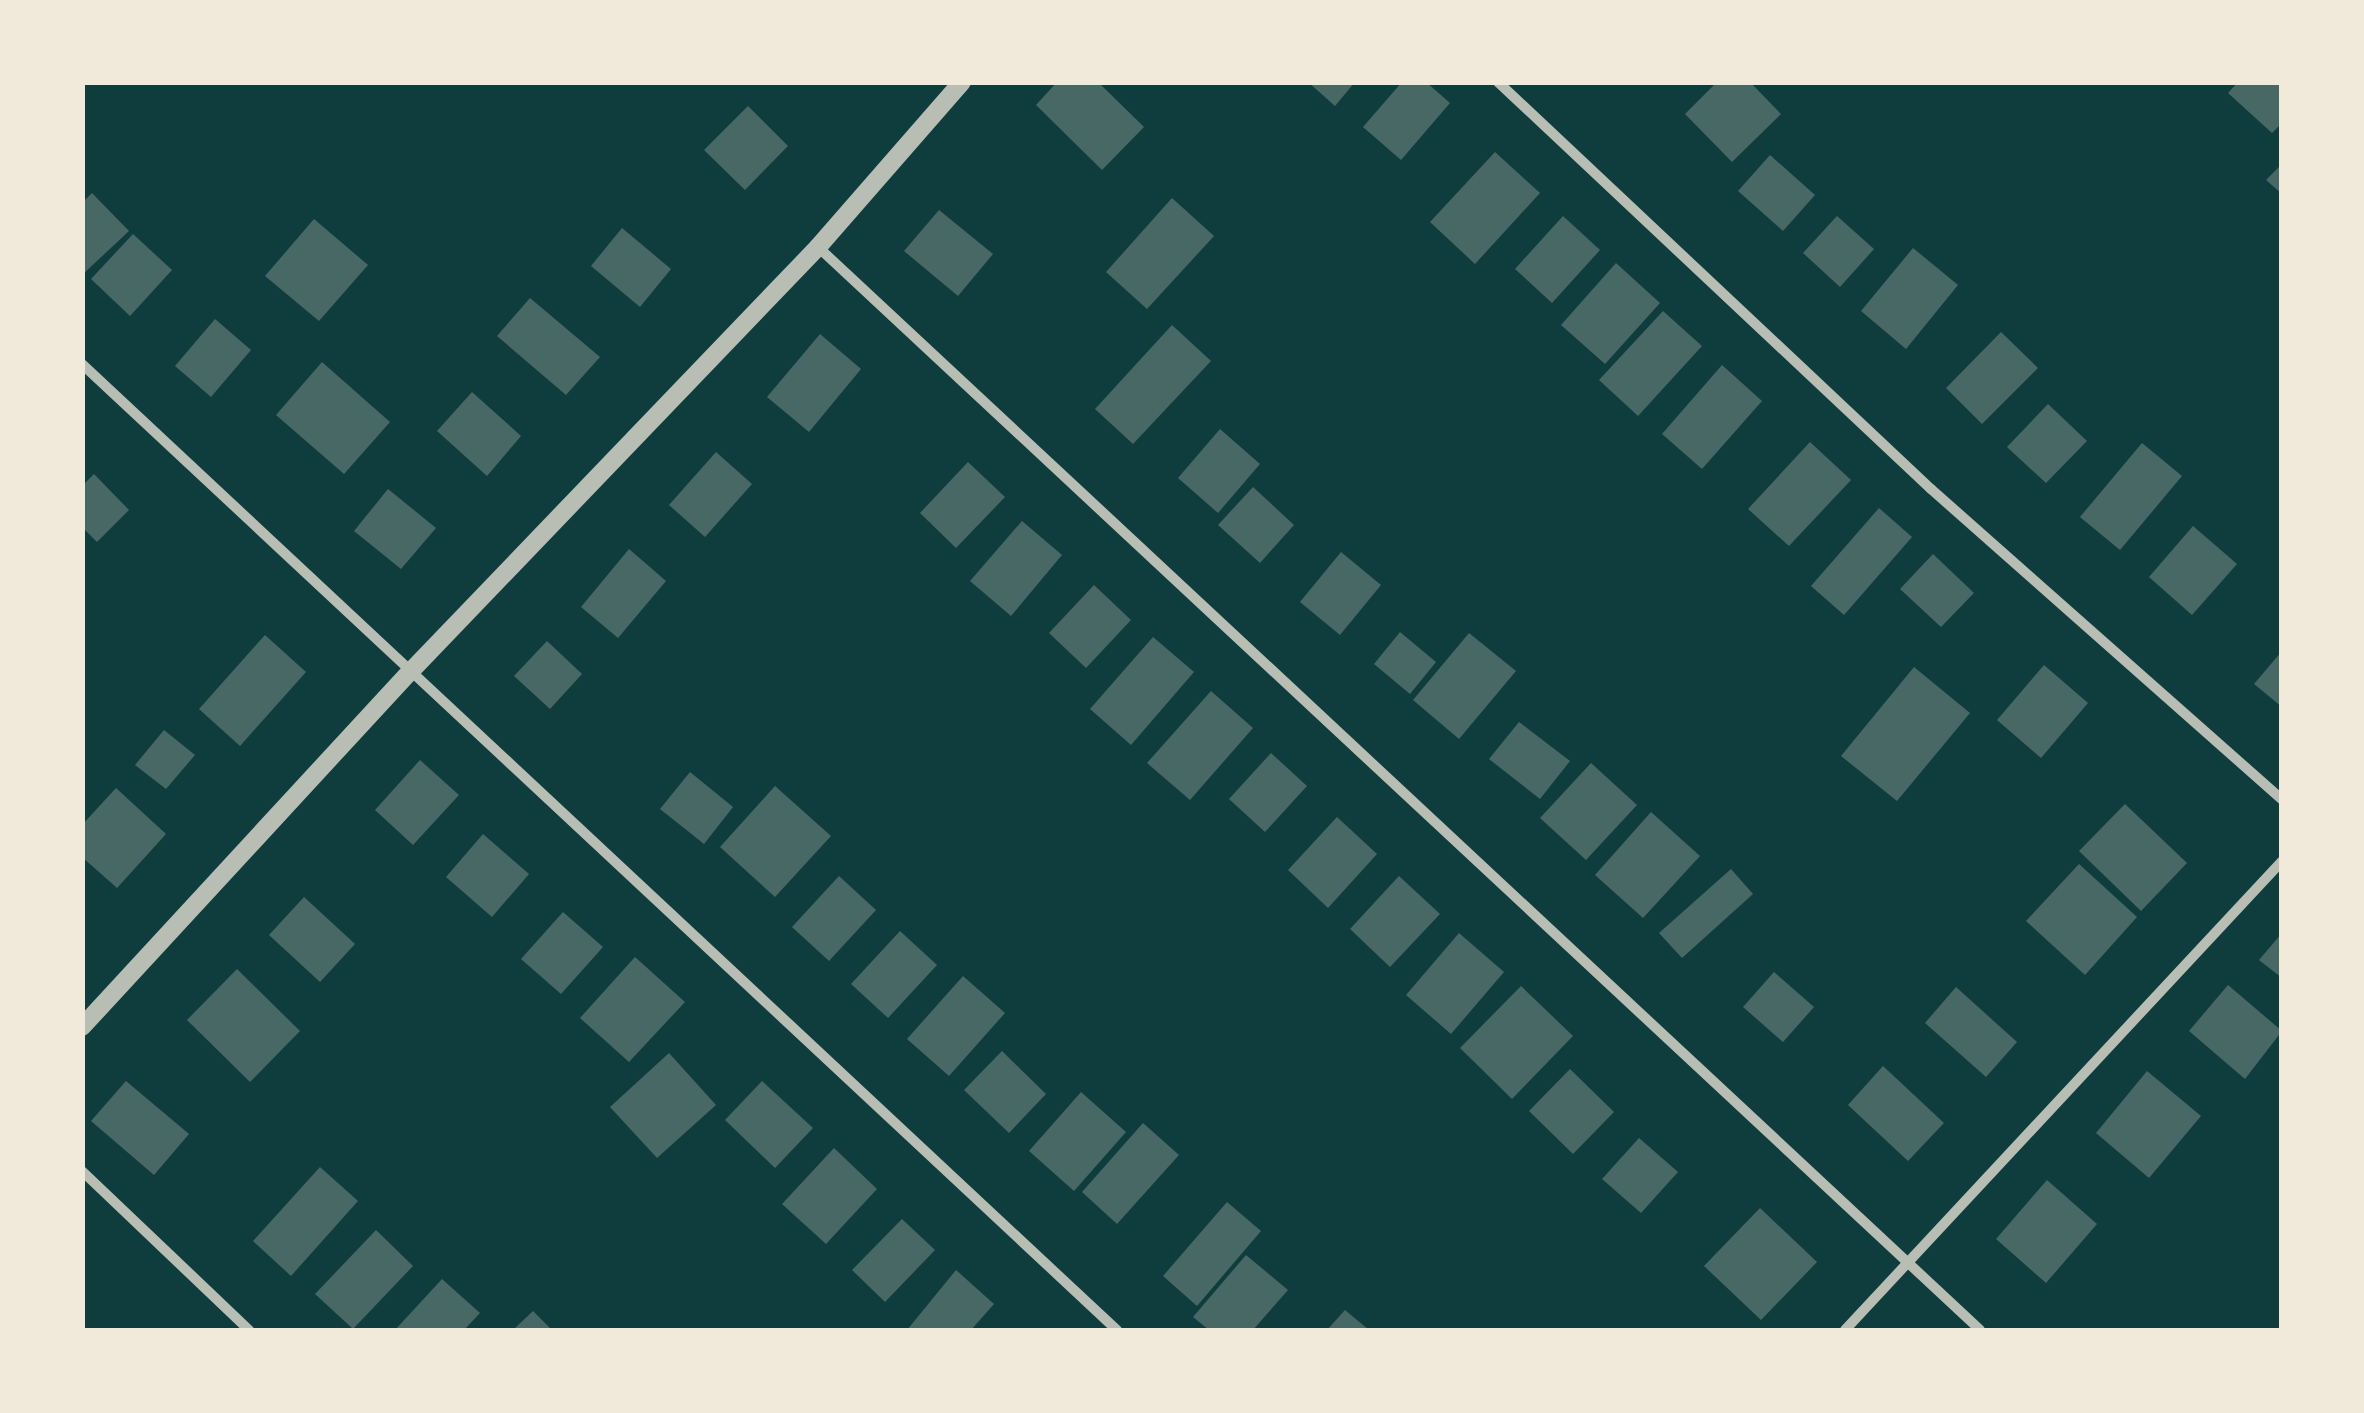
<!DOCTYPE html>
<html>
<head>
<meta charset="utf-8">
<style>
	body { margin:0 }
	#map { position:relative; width:2364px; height:1413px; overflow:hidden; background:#0f3d3e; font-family:"Alegreya Sans",sans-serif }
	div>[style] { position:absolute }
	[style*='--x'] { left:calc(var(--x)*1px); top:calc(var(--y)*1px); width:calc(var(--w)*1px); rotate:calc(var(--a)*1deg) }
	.building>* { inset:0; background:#486865 }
	.minor>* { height:10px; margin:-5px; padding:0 5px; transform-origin:5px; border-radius:5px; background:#b8beb3 }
	.tertiary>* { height:18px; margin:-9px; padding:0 9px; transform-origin:9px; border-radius:9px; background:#b8beb3 }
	span { translate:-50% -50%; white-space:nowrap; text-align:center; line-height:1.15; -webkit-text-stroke:9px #f1e9da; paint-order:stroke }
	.frame { position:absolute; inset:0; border:85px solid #f1e9da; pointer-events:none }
</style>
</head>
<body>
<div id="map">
	<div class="building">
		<i style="clip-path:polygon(1057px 82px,1098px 82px,1144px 127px,1102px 170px,1036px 105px)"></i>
		<i style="clip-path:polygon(1308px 82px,1355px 82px,1335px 106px)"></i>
		<i style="clip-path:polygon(1402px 82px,1426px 82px,1450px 103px,1401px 160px,1363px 127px)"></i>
		<i style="clip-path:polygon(1717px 82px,1750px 82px,1781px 114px,1732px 162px,1685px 114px)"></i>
		<i style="clip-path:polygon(2238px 82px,2282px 82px,2282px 123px,2272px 133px,2228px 93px)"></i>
		<i style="clip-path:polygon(748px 106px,788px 146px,745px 190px,704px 150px)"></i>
		<i style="clip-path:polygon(1495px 152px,1540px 193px,1475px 264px,1430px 222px)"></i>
		<i style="clip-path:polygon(1770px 155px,1815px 195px,1783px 231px,1738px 191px)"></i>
		<i style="clip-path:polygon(2282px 164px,2282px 194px,2266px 180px)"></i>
		<i style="clip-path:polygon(92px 193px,129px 231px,82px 275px,82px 203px)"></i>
		<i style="clip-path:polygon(1172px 198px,1214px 236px,1147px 309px,1106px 272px)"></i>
		<i style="clip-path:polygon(939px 210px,993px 254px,958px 296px,904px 251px)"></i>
		<i style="clip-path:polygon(1563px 216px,1600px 250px,1552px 303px,1515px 269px)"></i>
		<i style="clip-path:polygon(1837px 216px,1874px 249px,1840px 287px,1803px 253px)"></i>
		<i style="clip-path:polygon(314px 219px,368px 265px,319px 321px,265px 276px)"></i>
		<i style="clip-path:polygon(622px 228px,671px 269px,640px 307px,591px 266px)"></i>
		<i style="clip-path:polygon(133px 234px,172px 270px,130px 316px,91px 279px)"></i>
		<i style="clip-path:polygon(1913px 248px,1958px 285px,1906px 349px,1861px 311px)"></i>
		<i style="clip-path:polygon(1616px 263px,1660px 303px,1605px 364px,1561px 325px)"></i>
		<i style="clip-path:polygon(530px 298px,600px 357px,566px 395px,497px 336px)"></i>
		<i style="clip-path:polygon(1663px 311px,1702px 346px,1638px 416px,1599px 380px)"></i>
		<i style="clip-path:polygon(215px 319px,251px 350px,211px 397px,175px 366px)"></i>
		<i style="clip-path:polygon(1172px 325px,1211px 361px,1133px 444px,1095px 409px)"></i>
		<i style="clip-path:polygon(2001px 332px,2038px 368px,1982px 424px,1946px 388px)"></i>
		<i style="clip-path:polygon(820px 334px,861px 369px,809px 432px,767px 397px)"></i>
		<i style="clip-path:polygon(322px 362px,390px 422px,344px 474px,276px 415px)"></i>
		<i style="clip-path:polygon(1722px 365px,1762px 401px,1702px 469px,1662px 434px)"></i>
		<i style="clip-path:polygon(472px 392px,521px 436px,487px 476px,437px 431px)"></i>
		<i style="clip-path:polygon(2048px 404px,2087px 441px,2046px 483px,2007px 447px)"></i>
		<i style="clip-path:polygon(1220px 429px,1260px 464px,1218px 513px,1178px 478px)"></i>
		<i style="clip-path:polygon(1810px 442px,1851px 480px,1789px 546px,1748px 509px)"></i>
		<i style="clip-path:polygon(2142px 443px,2182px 476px,2120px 550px,2080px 517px)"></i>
		<i style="clip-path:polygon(716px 452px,752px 484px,705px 537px,669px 505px)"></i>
		<i style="clip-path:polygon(968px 462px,1005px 497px,956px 548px,920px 513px)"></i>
		<i style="clip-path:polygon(94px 474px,129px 510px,97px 542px,82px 527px,82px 486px)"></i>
		<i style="clip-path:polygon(1253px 487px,1294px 525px,1260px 563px,1218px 525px)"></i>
		<i style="clip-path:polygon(388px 489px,436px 528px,401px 569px,354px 531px)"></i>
		<i style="clip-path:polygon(1879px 508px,1912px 537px,1844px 615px,1811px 586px)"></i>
		<i style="clip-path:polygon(1022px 521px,1062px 555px,1011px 616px,970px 581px)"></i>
		<i style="clip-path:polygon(2193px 526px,2237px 564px,2192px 615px,2149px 577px)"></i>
		<i style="clip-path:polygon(629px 549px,666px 581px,618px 638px,581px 607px)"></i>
		<i style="clip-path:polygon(1341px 552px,1381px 585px,1340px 635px,1300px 602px)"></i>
		<i style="clip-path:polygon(1933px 554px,1974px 593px,1941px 627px,1900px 589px)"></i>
		<i style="clip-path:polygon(1094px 585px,1131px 620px,1086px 668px,1049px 633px)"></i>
		<i style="clip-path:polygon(1400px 632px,1436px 662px,1410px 694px,1374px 664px)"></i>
		<i style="clip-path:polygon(1469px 633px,1516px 671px,1459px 739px,1413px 700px)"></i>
		<i style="clip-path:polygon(265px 635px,306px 672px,240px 746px,199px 709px)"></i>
		<i style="clip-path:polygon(1153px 637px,1194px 672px,1131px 745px,1090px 709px)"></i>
		<i style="clip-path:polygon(547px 641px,582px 674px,550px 709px,514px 676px)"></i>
		<i style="clip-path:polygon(2282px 651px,2282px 707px,2254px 684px)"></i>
		<i style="clip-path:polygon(2044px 665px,2088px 703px,2041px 758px,1997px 720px)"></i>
		<i style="clip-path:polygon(1914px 667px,1970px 713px,1897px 801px,1841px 756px)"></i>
		<i style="clip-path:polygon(1211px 691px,1253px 728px,1190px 800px,1147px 763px)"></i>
		<i style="clip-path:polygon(1519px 722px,1570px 761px,1540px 799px,1489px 759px)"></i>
		<i style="clip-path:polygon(164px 730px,195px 755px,166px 789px,135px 765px)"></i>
		<i style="clip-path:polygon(1271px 753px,1307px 786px,1265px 832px,1229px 799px)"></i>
		<i style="clip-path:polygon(420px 760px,459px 795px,413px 845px,375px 810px)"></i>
		<i style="clip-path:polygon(1591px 763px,1637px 805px,1586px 860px,1540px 818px)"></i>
		<i style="clip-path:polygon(690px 772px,733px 807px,704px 844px,660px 809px)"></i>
		<i style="clip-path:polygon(775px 786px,831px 836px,775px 897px,720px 847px)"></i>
		<i style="clip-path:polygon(116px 788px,166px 834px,117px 888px,82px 857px,82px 825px)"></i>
		<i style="clip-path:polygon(2125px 804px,2187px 863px,2141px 911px,2079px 851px)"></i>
		<i style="clip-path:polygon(1651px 812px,1700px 856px,1643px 918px,1595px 875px)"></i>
		<i style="clip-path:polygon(1337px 817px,1377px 854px,1328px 908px,1288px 870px)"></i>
		<i style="clip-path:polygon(483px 834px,529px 874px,492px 917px,446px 877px)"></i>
		<i style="clip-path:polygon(2079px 864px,2137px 917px,2085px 975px,2026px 921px)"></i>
		<i style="clip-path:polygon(1731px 869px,1753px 894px,1682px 958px,1659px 933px)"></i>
		<i style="clip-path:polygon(839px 876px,876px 910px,829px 961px,792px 927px)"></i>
		<i style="clip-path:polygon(1399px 876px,1440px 914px,1390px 967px,1350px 929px)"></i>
		<i style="clip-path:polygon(304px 897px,355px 944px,320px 982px,269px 935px)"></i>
		<i style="clip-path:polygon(563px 912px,603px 947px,561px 994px,521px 959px)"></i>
		<i style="clip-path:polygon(900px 931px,937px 965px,888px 1018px,851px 984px)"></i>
		<i style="clip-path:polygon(1459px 933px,1504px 972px,1451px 1034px,1406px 995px)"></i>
		<i style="clip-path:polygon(2282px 933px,2282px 978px,2259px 960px)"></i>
		<i style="clip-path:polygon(635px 957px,685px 1002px,629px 1062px,580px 1018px)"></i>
		<i style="clip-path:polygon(237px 969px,300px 1031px,250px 1082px,187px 1020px)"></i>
		<i style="clip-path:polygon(1774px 972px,1814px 1007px,1783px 1042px,1743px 1007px)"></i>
		<i style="clip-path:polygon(963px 976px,1005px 1013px,949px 1076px,907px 1039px)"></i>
		<i style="clip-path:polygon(2228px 985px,2282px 1031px,2245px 1079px,2189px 1031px)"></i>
		<i style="clip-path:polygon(1521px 986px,1573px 1036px,1512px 1099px,1460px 1048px)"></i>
		<i style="clip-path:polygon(1956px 987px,2017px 1042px,1986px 1077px,1925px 1023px)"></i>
		<i style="clip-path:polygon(1002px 1051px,1046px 1094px,1009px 1133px,964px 1090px)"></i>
		<i style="clip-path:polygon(669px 1053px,716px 1105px,657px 1158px,610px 1107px)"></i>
		<i style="clip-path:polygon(1883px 1066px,1944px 1123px,1908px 1161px,1848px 1105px)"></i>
		<i style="clip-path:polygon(1570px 1069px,1614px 1112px,1573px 1154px,1529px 1111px)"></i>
		<i style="clip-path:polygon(2147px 1071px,2201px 1116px,2149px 1178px,2096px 1133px)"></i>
		<i style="clip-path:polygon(126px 1081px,189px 1134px,154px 1175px,91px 1121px)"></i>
		<i style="clip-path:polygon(762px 1081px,813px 1128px,775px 1168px,725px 1120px)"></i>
		<i style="clip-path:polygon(1081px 1092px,1126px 1132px,1074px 1191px,1029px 1151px)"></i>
		<i style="clip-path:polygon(1143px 1123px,1179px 1155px,1117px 1224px,1082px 1192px)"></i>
		<i style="clip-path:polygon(1639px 1138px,1678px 1172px,1641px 1213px,1602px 1179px)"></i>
		<i style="clip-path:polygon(834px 1148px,877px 1189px,826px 1244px,782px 1204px)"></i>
		<i style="clip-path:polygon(320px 1167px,358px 1201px,291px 1276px,253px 1241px)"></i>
		<i style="clip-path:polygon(2047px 1180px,2097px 1224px,2046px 1283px,1996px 1239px)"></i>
		<i style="clip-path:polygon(1227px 1202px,1261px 1231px,1197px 1306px,1163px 1276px)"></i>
		<i style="clip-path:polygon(1760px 1208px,1817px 1262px,1761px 1320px,1704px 1266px)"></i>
		<i style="clip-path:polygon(902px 1219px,935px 1250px,885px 1302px,852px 1270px)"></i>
		<i style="clip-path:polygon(376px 1230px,413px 1266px,353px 1329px,315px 1294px)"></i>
		<i style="clip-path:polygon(1246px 1255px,1288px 1290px,1253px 1330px,1209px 1330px,1193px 1317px)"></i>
		<i style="clip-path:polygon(956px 1270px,994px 1304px,971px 1330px,907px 1330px)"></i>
		<i style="clip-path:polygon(442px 1279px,480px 1313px,464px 1330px,395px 1330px)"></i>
		<i style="clip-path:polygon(1345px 1310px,1369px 1330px,1327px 1330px)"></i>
		<i style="clip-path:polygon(533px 1311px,552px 1330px,513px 1330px)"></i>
	</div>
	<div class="minor">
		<i style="--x:1498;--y:82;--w:594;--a:43.23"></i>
		<i style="--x:1931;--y:489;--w:469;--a:41.5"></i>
		<i style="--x:818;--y:247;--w:1588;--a:42.98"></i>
		<i style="--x:82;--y:364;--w:1416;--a:43.03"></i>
		<i style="--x:82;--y:1171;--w:231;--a:43.6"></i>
		<i style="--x:1845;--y:1330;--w:641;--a:-47.02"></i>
	</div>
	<div class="tertiary">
		<i style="--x:82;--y:1027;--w:485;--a:-47.3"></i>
		<i style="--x:411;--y:671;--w:588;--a:-46.17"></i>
		<i style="--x:818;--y:247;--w:219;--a:-48.9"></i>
	</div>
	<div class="frame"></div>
</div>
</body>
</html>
